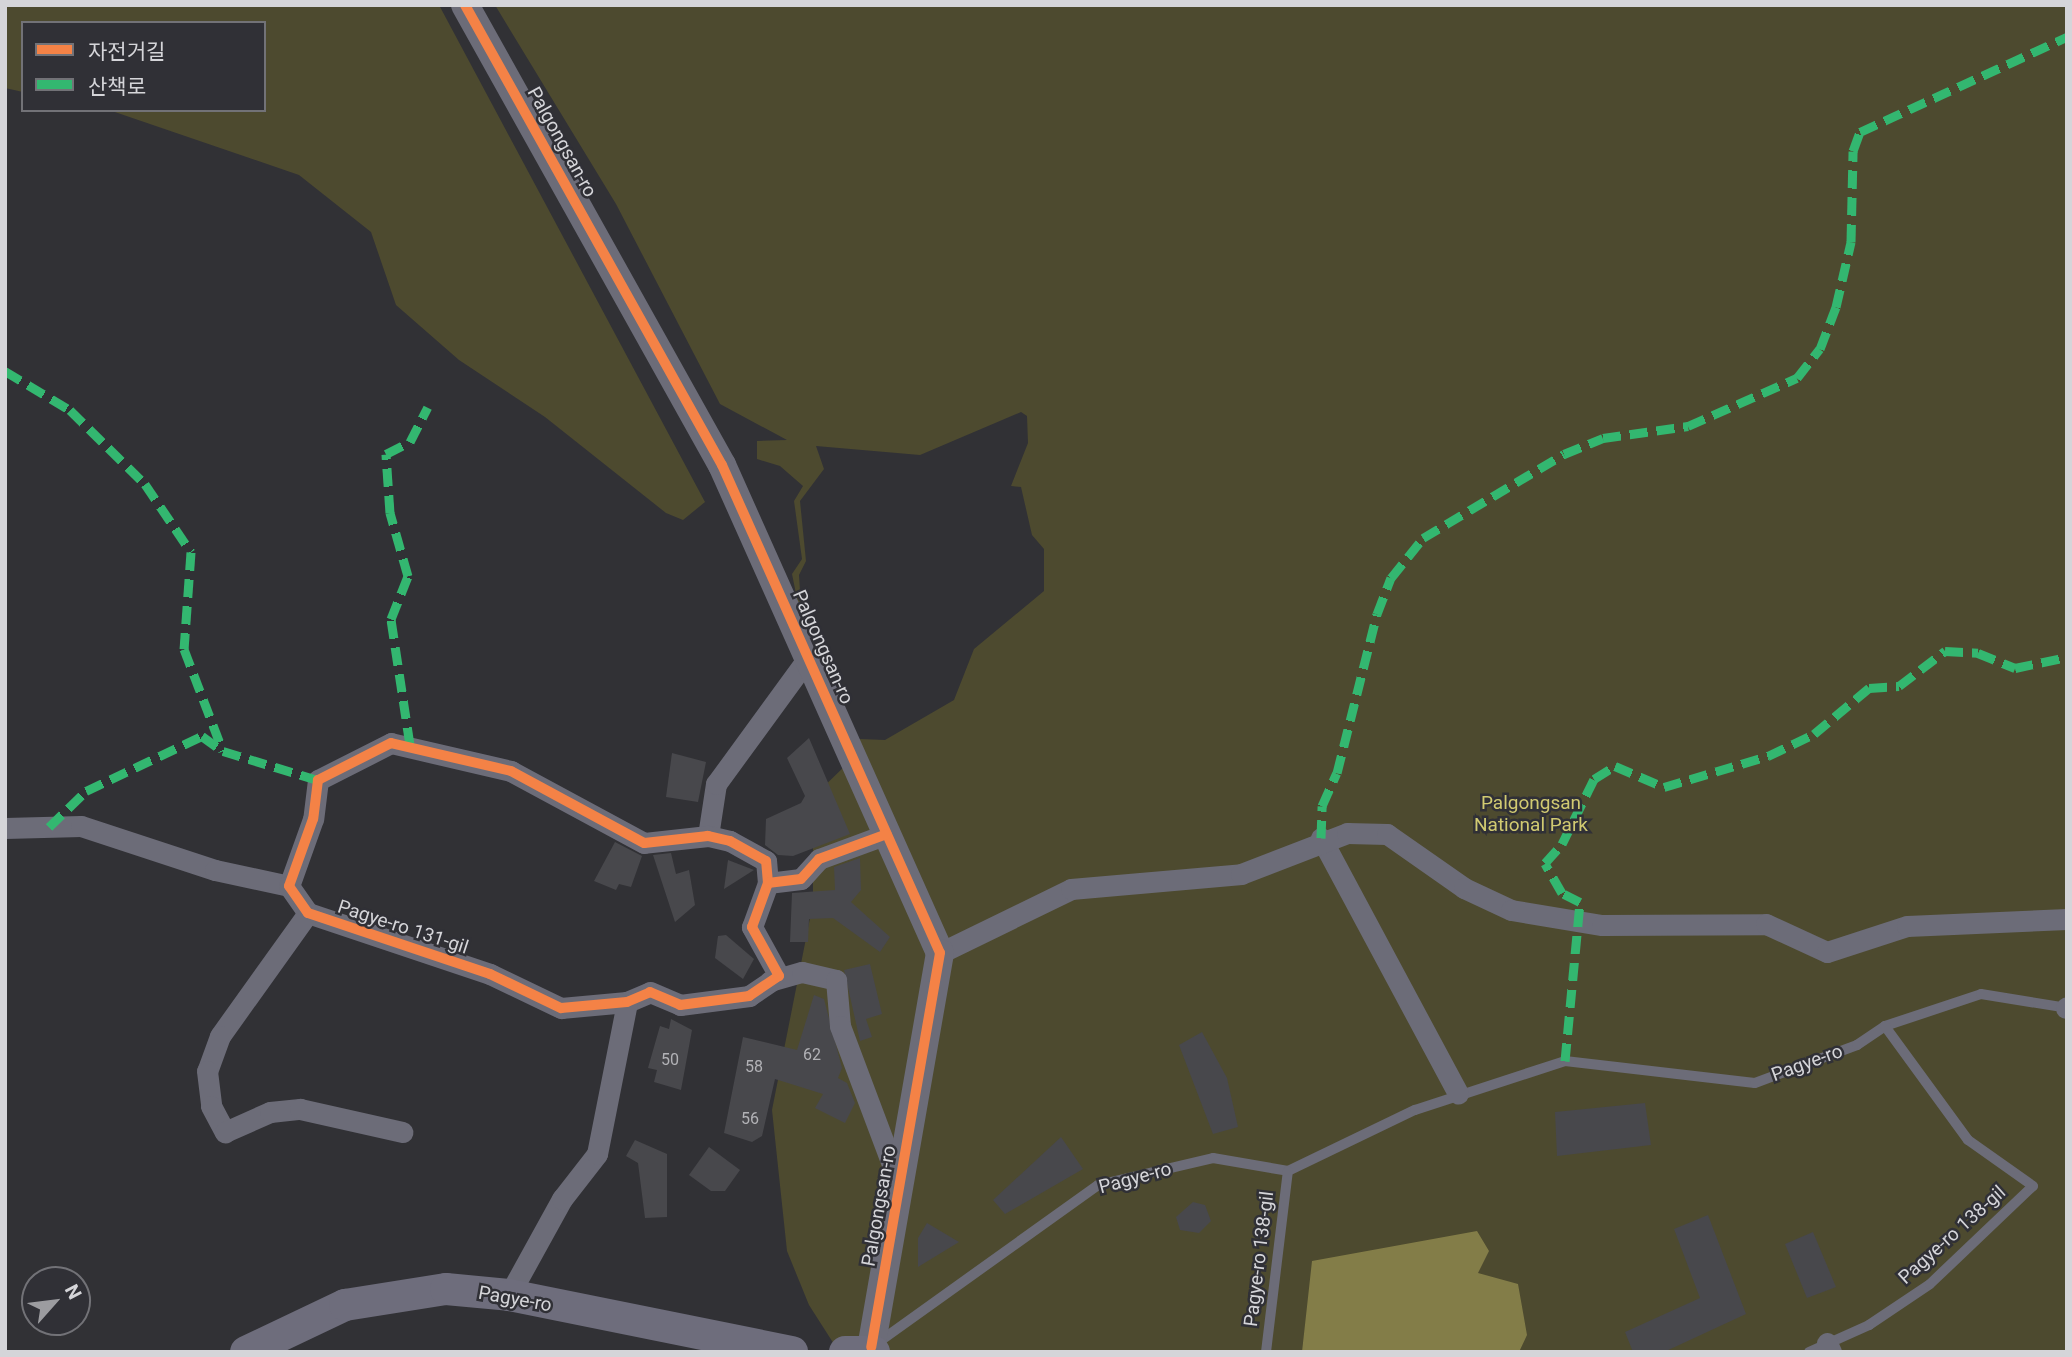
<!DOCTYPE html>
<html>
<head>
<meta charset="utf-8">
<style>
	body { margin:0 }
	#map { position:relative; width:2072px; height:1357px; overflow:hidden; background:#313135; font-family:Roboto,"Noto Sans KR",sans-serif }
	div>[style] { position:absolute }
	[style*='--x'] { left:calc(var(--x)*1px); top:calc(var(--y)*1px); width:calc(var(--w)*1px); rotate:calc(var(--a)*1deg) }
	.green>* { inset:0; background:#4d4a2f }
	.water>* { inset:0; background:#837d48 }
	.building>* { inset:0; background:#48484c }
	.service>* { height:10px; margin:-5px; padding:0 5px; transform-origin:5px; border-radius:5px; background:#6c6c78 }
	.minor>* { height:21px; margin:-10.5px; padding:0 10.5px; transform-origin:10.5px; border-radius:10.5px; background:#6c6c78 }
	.tertiary>* { height:28px; margin:-14px; padding:0 14px; transform-origin:14px; border-radius:14px; background:#6c6c78 }
	.secondary>* { height:32px; margin:-16px; padding:0 16px; transform-origin:16px; border-radius:16px; background:#6e6d7c }
	.quiet>* { height:9px; margin-top:-4.5px; transform-origin:0; background:repeating-linear-gradient(90deg,#33b770 0 18px,transparent 0 27px) }
	.cycleway>* { height:10px; margin:-5px; padding:0 5px; transform-origin:5px; border-radius:5px; background:#f48246 }
	span { translate:-50% -50%; white-space:nowrap; text-align:center; line-height:1.15; -webkit-text-stroke:5px #303036; paint-order:stroke }
	.number-label { font-size:16px; color:#b2b2b6 }
	.number-label span { -webkit-text-stroke-width:0 }
	.street-label { font-size:19px; color:#d5d5d9 }
	.park-label { font-size:19px; color:#d1ca71 }
	.frame { position:absolute; inset:0; border:7px solid #d5d5d9; pointer-events:none }
	.legend { position:absolute; left:21px; top:21px; width:245px; height:91px; box-sizing:border-box; background:#303036; border:2px solid #727277; margin:0; padding:9px 12px; list-style:none; font-size:21px; color:#d5d5d9 }
	.legend li { display:flex; align-items:center; gap:14px; height:35px }
	.legend b { width:35px; border:2px solid #727277 }
	.north { position:absolute; left:21px; top:1266px; width:70px; height:70px; box-sizing:border-box; background:#303036; border:2px solid #727277; border-radius:50%; rotate:62deg; font-size:19px; font-weight:700; line-height:28px; text-align:center; color:#d5d5d9 }
	.north::after { content:''; display:block; margin:auto; width:24px; height:32px; background:#9c9ca0; clip-path:polygon(50% 0,100% 100%,50% 72%,0 100%) }
</style>
</head>
<body>
<div id="map">
	<div class="green">
		<i style="clip-path:polygon(5px 5px,439px 5px,705px 502px,683px 520px,666px 513px,545px 417px,459px 360px,396px 305px,371px 232px,299px 175px,109px 110px,264px 110px,264px 23px,23px 23px,23px 92px,5px 88px)"></i>
		<i style="clip-path:polygon(495px 5px,2067px 5px,2067px 1352px,839px 1352px,809px 1305px,787px 1251px,772px 1110px,813px 903px,813px 797px,848px 763px,859px 739px,885px 740px,954px 700px,974px 649px,1044px 591px,1044px 549px,1032px 535px,1021px 487px,1011px 486px,1028px 443px,1027px 416px,1021px 412px,920px 455px,816px 446px,824px 469px,800px 501px,806px 561px,799px 575px,802px 623px,792px 574px,802px 559px,794px 501px,803px 486px,780px 466px,757px 459px,757px 441px,787px 440px,720px 404px,616px 204px)"></i>
	</div>
	<div class="water">
		<i style="clip-path:polygon(1477px 1231px,1489px 1251px,1478px 1273px,1518px 1284px,1527px 1335px,1519px 1352px,1302px 1352px,1312px 1261px)"></i>
	</div>
	<div class="building">
		<i style="clip-path:polygon(809px 738px,850px 834px,793px 856px,778px 855px,765px 845px,766px 819px,801px 803px,805px 796px,787px 758px)"></i>
		<i style="clip-path:polygon(672px 753px,706px 762px,698px 802px,666px 797px)"></i>
		<i style="clip-path:polygon(615px 842px,642px 856px,631px 887px,619px 884px,616px 890px,594px 881px)"></i>
		<i style="clip-path:polygon(671px 853px,676px 874px,689px 870px,695px 905px,675px 922px,653px 855px)"></i>
		<i style="clip-path:polygon(860px 858px,861px 890px,851px 902px,890px 937px,880px 952px,833px 918px,809px 919px,808px 942px,790px 942px,792px 893px,835px 890px,834px 867px)"></i>
		<i style="clip-path:polygon(728px 860px,754px 870px,724px 889px)"></i>
		<i style="clip-path:polygon(726px 935px,754px 959px,743px 979px,715px 958px,718px 936px)"></i>
		<i style="clip-path:polygon(870px 964px,882px 1014px,866px 1019px,872px 1037px,860px 1041px,844px 970px)"></i>
		<i style="clip-path:polygon(814px 995px,824px 999px,842px 1068px,838px 1078px,847px 1083px,855px 1103px,845px 1123px,815px 1108px,823px 1094px,775px 1079px,762px 1136px,752px 1142px,724px 1133px,743px 1037px,797px 1050px)"></i>
		<i style="clip-path:polygon(671px 1019px,692px 1030px,681px 1090px,654px 1082px,657px 1070px,648px 1068px,660px 1026px,669px 1029px)"></i>
		<i style="clip-path:polygon(1202px 1032px,1227px 1078px,1238px 1127px,1213px 1134px,1179px 1045px)"></i>
		<i style="clip-path:polygon(1645px 1103px,1651px 1145px,1557px 1156px,1555px 1112px)"></i>
		<i style="clip-path:polygon(1061px 1137px,1083px 1169px,1005px 1214px,993px 1200px)"></i>
		<i style="clip-path:polygon(635px 1140px,667px 1154px,667px 1217px,645px 1218px,638px 1163px,626px 1156px)"></i>
		<i style="clip-path:polygon(709px 1147px,740px 1170px,725px 1191px,711px 1191px,689px 1175px)"></i>
		<i style="clip-path:polygon(1193px 1202px,1205px 1205px,1211px 1221px,1199px 1233px,1180px 1230px,1176px 1217px)"></i>
		<i style="clip-path:polygon(1708px 1215px,1746px 1314px,1664px 1352px,1633px 1352px,1625px 1332px,1700px 1298px,1674px 1229px)"></i>
		<i style="clip-path:polygon(927px 1223px,959px 1242px,918px 1267px,918px 1238px)"></i>
		<i style="clip-path:polygon(1813px 1232px,1836px 1287px,1807px 1298px,1785px 1244px)"></i>
	</div>
	<div class="service">
		<i style="--x:876;--y:1344;--w:273;--a:-35.6"></i>
		<i style="--x:1098;--y:1185;--w:118;--a:-13.2"></i>
		<i style="--x:1213;--y:1158;--w:76;--a:9.8"></i>
		<i style="--x:1288;--y:1171;--w:141;--a:-25.7"></i>
		<i style="--x:1415;--y:1110;--w:158;--a:-18.1"></i>
		<i style="--x:1565;--y:1061;--w:191;--a:6.6"></i>
		<i style="--x:1755;--y:1083;--w:109;--a:-20.4"></i>
		<i style="--x:1857;--y:1045;--w:34;--a:-34"></i>
		<i style="--x:1885;--y:1026;--w:101;--a:-18.4"></i>
		<i style="--x:1981;--y:994;--w:87;--a:9.2"></i>
		<i style="--x:1266;--y:1352;--w:182;--a:-83.1"></i>
		<i style="--x:1809;--y:1352;--w:66;--a:-24.2"></i>
		<i style="--x:1869;--y:1325;--w:73;--a:-33.9"></i>
		<i style="--x:1930;--y:1284;--w:142;--a:-43.6"></i>
		<i style="--x:2033;--y:1186;--w:80;--a:-144.7"></i>
		<i style="--x:1968;--y:1140;--w:141;--a:-126.1"></i>
	</div>
	<div class="minor">
		<i style="--x:5;--y:828;--w:76;--a:-1.5"></i>
		<i style="--x:81;--y:826;--w:141;--a:18.2"></i>
		<i style="--x:215;--y:870;--w:76;--a:12.2"></i>
		<i style="--x:708;--y:836;--w:53;--a:-81.3"></i>
		<i style="--x:716;--y:784;--w:156;--a:-53.9"></i>
		<i style="--x:1321;--y:838;--w:290;--a:61.8"></i>
		<i style="--x:768;--y:883;--w:22;--a:-95"></i>
		<i style="--x:766;--y:861;--w:41;--a:-150.9"></i>
		<i style="--x:730;--y:841;--w:23;--a:-167"></i>
		<i style="--x:708;--y:836;--w:64;--a:173.8"></i>
		<i style="--x:644;--y:843;--w:151;--a:-151.6"></i>
		<i style="--x:511;--y:771;--w:123;--a:-166.9"></i>
		<i style="--x:391;--y:743;--w:82;--a:153.1"></i>
		<i style="--x:318;--y:780;--w:39;--a:97"></i>
		<i style="--x:313;--y:819;--w:71;--a:109.7"></i>
		<i style="--x:289;--y:886;--w:33;--a:55"></i>
		<i style="--x:308;--y:913;--w:192;--a:18.5"></i>
		<i style="--x:490;--y:974;--w:79;--a:25.6"></i>
		<i style="--x:561;--y:1008;--w:66;--a:-5.2"></i>
		<i style="--x:627;--y:1002;--w:25;--a:-23"></i>
		<i style="--x:650;--y:992;--w:33;--a:23"></i>
		<i style="--x:680;--y:1005;--w:70;--a:-7.4"></i>
		<i style="--x:749;--y:996;--w:36;--a:-34"></i>
		<i style="--x:779;--y:976;--w:56;--a:-118.9"></i>
		<i style="--x:752;--y:927;--w:47;--a:-70"></i>
		<i style="--x:768;--y:883;--w:33;--a:-7"></i>
		<i style="--x:801;--y:879;--w:27;--a:-48"></i>
		<i style="--x:819;--y:859;--w:72;--a:-20.2"></i>
		<i style="--x:308;--y:913;--w:151;--a:125.6"></i>
		<i style="--x:220;--y:1036;--w:37;--a:110"></i>
		<i style="--x:207;--y:1071;--w:35;--a:83"></i>
		<i style="--x:211;--y:1106;--w:30;--a:62"></i>
		<i style="--x:225;--y:1132;--w:49;--a:-24"></i>
		<i style="--x:270;--y:1112;--w:30;--a:-6"></i>
		<i style="--x:300;--y:1109;--w:105;--a:12.7"></i>
		<i style="--x:940;--y:953;--w:146;--a:-26"></i>
		<i style="--x:1071;--y:889;--w:171;--a:-5"></i>
		<i style="--x:1241;--y:874;--w:114;--a:-21.1"></i>
		<i style="--x:1347;--y:833;--w:40;--a:1.4"></i>
		<i style="--x:1387;--y:834;--w:94;--a:35"></i>
		<i style="--x:1464;--y:888;--w:52;--a:25.1"></i>
		<i style="--x:1511;--y:910;--w:92;--a:9.4"></i>
		<i style="--x:1602;--y:925;--w:164;--a:-0.3"></i>
		<i style="--x:1766;--y:924;--w:67;--a:24.7"></i>
		<i style="--x:1827;--y:952;--w:84;--a:-18"></i>
		<i style="--x:1907;--y:926;--w:160;--a:-2.5"></i>
		<i style="--x:770;--y:981;--w:33;--a:-16"></i>
		<i style="--x:802;--y:972;--w:35;--a:13"></i>
		<i style="--x:836;--y:980;--w:46;--a:85"></i>
		<i style="--x:840;--y:1026;--w:168;--a:69.4"></i>
		<i style="--x:2066;--y:1008;--w:1;--a:-45"></i>
		<i style="--x:509;--y:1295;--w:110;--a:-61.1"></i>
		<i style="--x:562;--y:1199;--w:57;--a:-52.1"></i>
		<i style="--x:597;--y:1154;--w:155;--a:-78.8"></i>
		<i style="--x:1827;--y:1343;--w:10;--a:66"></i>
	</div>
	<div class="tertiary">
		<i style="--x:465;--y:5;--w:527;--a:60.81"></i>
		<i style="--x:722;--y:465;--w:534;--a:65.93"></i>
		<i style="--x:940;--y:953;--w:400;--a:99.9"></i>
	</div>
	<div class="secondary">
		<i style="--x:246;--y:1352;--w:110;--a:-25.4"></i>
		<i style="--x:345;--y:1305;--w:102;--a:-9"></i>
		<i style="--x:446;--y:1289;--w:63;--a:5.4"></i>
		<i style="--x:509;--y:1295;--w:289;--a:11.4"></i>
		<i style="--x:845;--y:1352;--w:29;--a:0"></i>
	</div>
	<div class="quiet">
		<i style="--x:5;--y:371;--w:76;--a:31"></i>
		<i style="--x:70;--y:410;--w:105;--a:44.6"></i>
		<i style="--x:145;--y:484;--w:82;--a:55.9"></i>
		<i style="--x:191;--y:552;--w:97;--a:94.1"></i>
		<i style="--x:184;--y:649;--w:109;--a:69.1"></i>
		<i style="--x:410;--y:745;--w:127;--a:-98.6"></i>
		<i style="--x:391;--y:619;--w:46;--a:-68.4"></i>
		<i style="--x:408;--y:576;--w:66;--a:-105.9"></i>
		<i style="--x:390;--y:513;--w:59;--a:-93.9"></i>
		<i style="--x:386;--y:454;--w:27;--a:-27"></i>
		<i style="--x:410;--y:442;--w:39;--a:-63"></i>
		<i style="--x:49;--y:827;--w:52;--a:-44.2"></i>
		<i style="--x:86;--y:791;--w:128;--a:-25.4"></i>
		<i style="--x:202;--y:736;--w:26;--a:36"></i>
		<i style="--x:223;--y:751;--w:99;--a:17"></i>
		<i style="--x:1321;--y:838;--w:32;--a:-88"></i>
		<i style="--x:1322;--y:806;--w:36;--a:-66"></i>
		<i style="--x:1337;--y:773;--w:164;--a:-75.9"></i>
		<i style="--x:1377;--y:614;--w:39;--a:-69"></i>
		<i style="--x:1391;--y:578;--w:51;--a:-51.3"></i>
		<i style="--x:1423;--y:538;--w:164;--a:-30.8"></i>
		<i style="--x:1564;--y:454;--w:42;--a:-22.3"></i>
		<i style="--x:1603;--y:438;--w:86;--a:-8"></i>
		<i style="--x:1688;--y:426;--w:119;--a:-23.8"></i>
		<i style="--x:1797;--y:378;--w:37;--a:-52"></i>
		<i style="--x:1820;--y:349;--w:45;--a:-69.1"></i>
		<i style="--x:1836;--y:307;--w:67;--a:-77"></i>
		<i style="--x:1851;--y:242;--w:91;--a:-88.7"></i>
		<i style="--x:1853;--y:151;--w:20;--a:-70"></i>
		<i style="--x:1860;--y:132;--w:228;--a:-24.7"></i>
		<i style="--x:1565;--y:1061;--w:160;--a:-84.6"></i>
		<i style="--x:1580;--y:902;--w:20;--a:-153"></i>
		<i style="--x:1562;--y:893;--w:34;--a:-120"></i>
		<i style="--x:1545;--y:863;--w:25;--a:-48"></i>
		<i style="--x:1562;--y:844;--w:72;--a:-63.8"></i>
		<i style="--x:1594;--y:779;--w:25;--a:-32"></i>
		<i style="--x:1615;--y:766;--w:53;--a:23.2"></i>
		<i style="--x:1664;--y:787;--w:109;--a:-16.6"></i>
		<i style="--x:1768;--y:756;--w:51;--a:-25.6"></i>
		<i style="--x:1814;--y:734;--w:72;--a:-39.9"></i>
		<i style="--x:1869;--y:688;--w:30;--a:-4"></i>
		<i style="--x:1899;--y:686;--w:58;--a:-37.3"></i>
		<i style="--x:1945;--y:651;--w:33;--a:3"></i>
		<i style="--x:1978;--y:653;--w:40;--a:22"></i>
		<i style="--x:2015;--y:668;--w:53;--a:-11.9"></i>
	</div>
	<div class="cycleway">
		<i style="--x:465;--y:5;--w:527;--a:60.81"></i>
		<i style="--x:722;--y:465;--w:534;--a:65.93"></i>
		<i style="--x:940;--y:953;--w:400;--a:99.9"></i>
		<i style="--x:768;--y:883;--w:22;--a:-95"></i>
		<i style="--x:766;--y:861;--w:41;--a:-150.9"></i>
		<i style="--x:730;--y:841;--w:23;--a:-167"></i>
		<i style="--x:708;--y:836;--w:64;--a:173.8"></i>
		<i style="--x:644;--y:843;--w:151;--a:-151.6"></i>
		<i style="--x:511;--y:771;--w:123;--a:-166.9"></i>
		<i style="--x:391;--y:743;--w:82;--a:153.1"></i>
		<i style="--x:318;--y:780;--w:39;--a:97"></i>
		<i style="--x:313;--y:819;--w:71;--a:109.7"></i>
		<i style="--x:289;--y:886;--w:33;--a:55"></i>
		<i style="--x:308;--y:913;--w:192;--a:18.5"></i>
		<i style="--x:490;--y:974;--w:79;--a:25.6"></i>
		<i style="--x:561;--y:1008;--w:66;--a:-5.2"></i>
		<i style="--x:627;--y:1002;--w:25;--a:-23"></i>
		<i style="--x:650;--y:992;--w:33;--a:23"></i>
		<i style="--x:680;--y:1005;--w:70;--a:-7.4"></i>
		<i style="--x:749;--y:996;--w:36;--a:-34"></i>
		<i style="--x:779;--y:976;--w:56;--a:-118.9"></i>
		<i style="--x:752;--y:927;--w:47;--a:-70"></i>
		<i style="--x:768;--y:883;--w:33;--a:-7"></i>
		<i style="--x:801;--y:879;--w:27;--a:-48"></i>
		<i style="--x:819;--y:859;--w:72;--a:-20.2"></i>
	</div>
	<div class="number-label">
		<span style="left:812px;top:1055px">62</span>
		<span style="left:670px;top:1060px">50</span>
		<span style="left:754px;top:1067px">58</span>
		<span style="left:750px;top:1119px">56</span>
	</div>
	<div class="street-label">
		<span style="left:562px;top:142px;rotate:61deg">Palgongsan-ro</span>
		<span style="left:823px;top:647px;rotate:66deg">Palgongsan-ro</span>
		<span style="left:403px;top:927px;rotate:18deg">Pagye-ro 131-gil</span>
		<span style="left:1807px;top:1063px;rotate:-20deg">Pagye-ro</span>
		<span style="left:1135px;top:1178px;rotate:-15deg">Pagye-ro</span>
		<span style="left:879px;top:1206px;rotate:-80deg">Palgongsan-ro</span>
		<span style="left:1952px;top:1235px;rotate:-42deg">Pagye-ro 138-gil</span>
		<span style="left:1259px;top:1259px;rotate:-83deg">Pagye-ro 138-gil</span>
		<span style="left:515px;top:1299px;rotate:10deg">Pagye-ro</span>
	</div>
	<div class="park-label">
		<span style="left:1531px;top:814px">Palgongsan<br>National Park</span>
	</div>
	<div class="frame"></div>
	<ul class="legend">
	<li><b style="height:9px;background:#f48246"></b>자전거길</li>
	<li><b style="height:9px;background:#33b770"></b>산책로</li>
	</ul>
	<div class="north">N</div>
</div>
</body>
</html>
